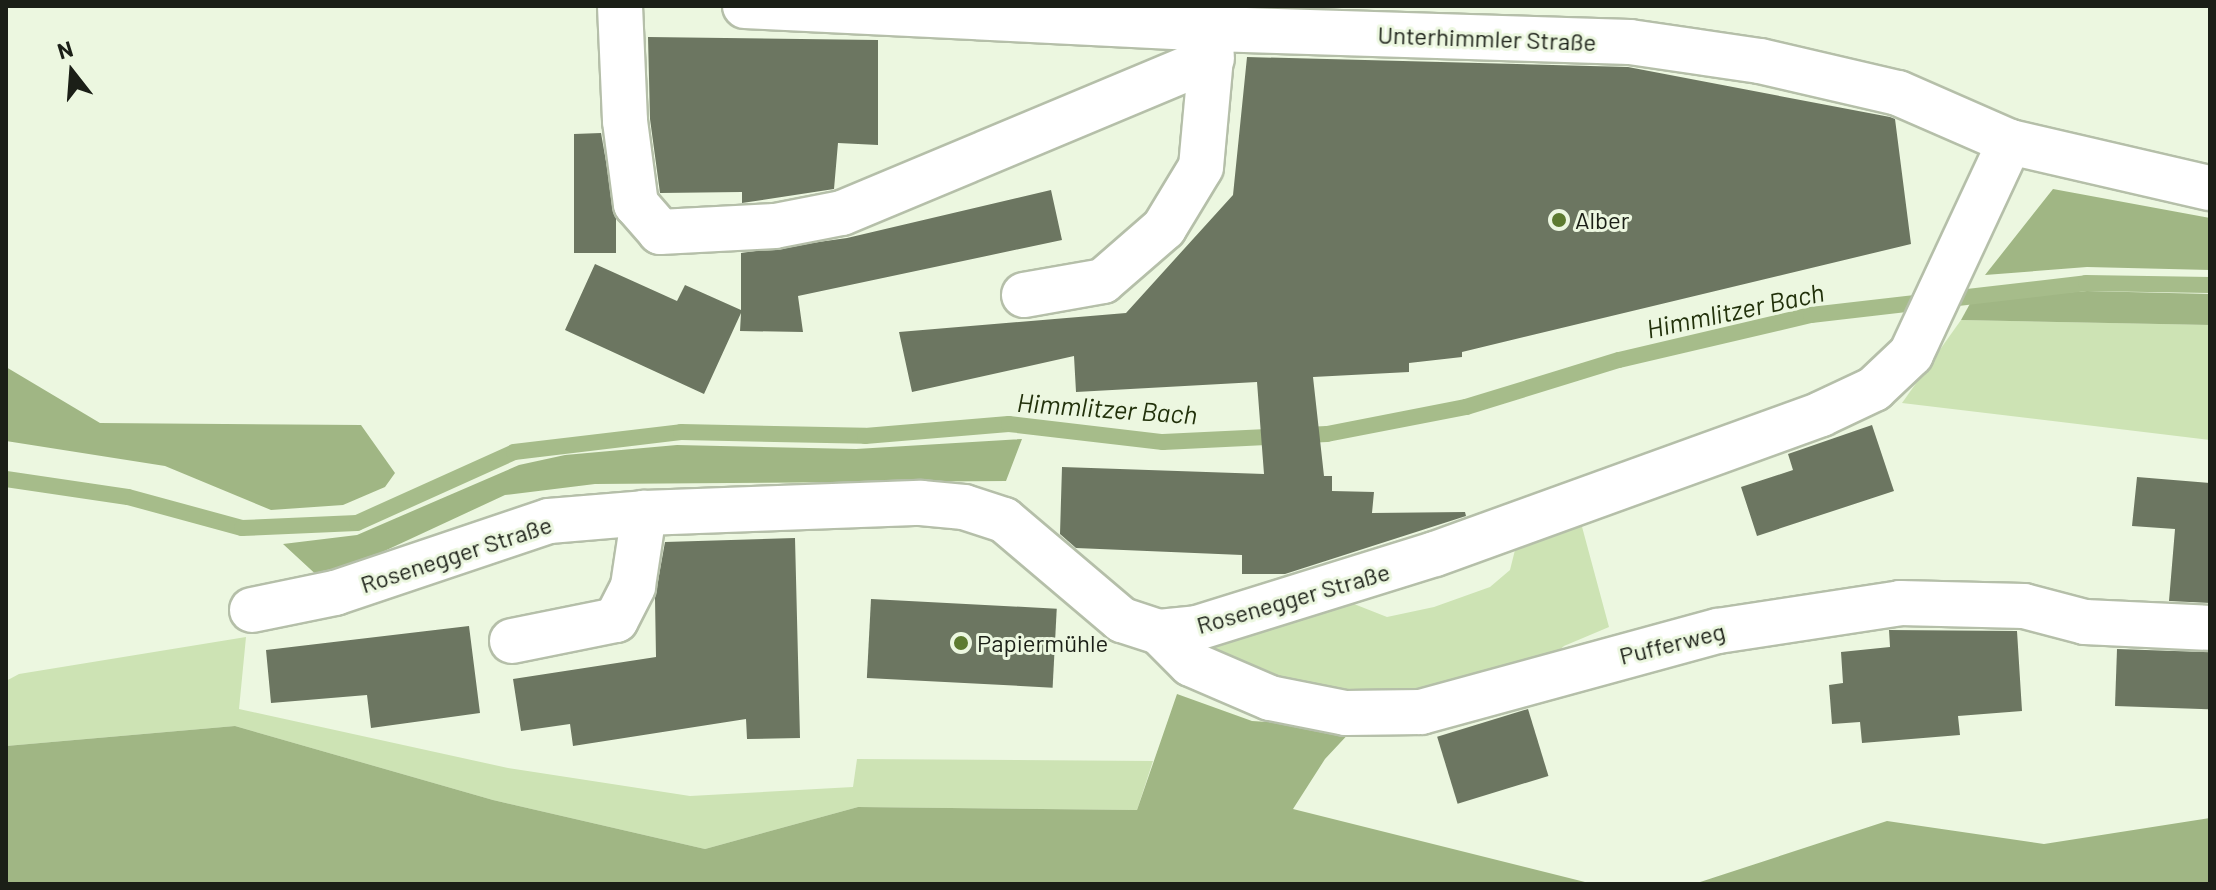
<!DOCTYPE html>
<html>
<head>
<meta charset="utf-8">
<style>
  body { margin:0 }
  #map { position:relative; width:2216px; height:890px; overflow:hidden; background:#ecf7e0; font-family:Barlow,sans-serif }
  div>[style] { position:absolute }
  .green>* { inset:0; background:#cde3b4 }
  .forest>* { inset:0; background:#a0b684 }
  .stream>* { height:16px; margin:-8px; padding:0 8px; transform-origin:8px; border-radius:8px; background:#a6bc8a }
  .building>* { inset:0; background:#6c7661; transform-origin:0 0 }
  .roads { filter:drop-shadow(2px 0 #b5bfa9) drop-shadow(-2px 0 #b5bfa9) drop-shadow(0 2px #b5bfa9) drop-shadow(0 -2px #b5bfa9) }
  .minor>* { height:44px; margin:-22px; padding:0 22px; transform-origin:22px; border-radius:22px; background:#fff }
  .dots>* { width:22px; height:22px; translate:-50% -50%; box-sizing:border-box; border:4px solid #ecf7e0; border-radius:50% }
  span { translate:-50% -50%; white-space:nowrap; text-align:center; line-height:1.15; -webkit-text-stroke:6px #ecf7e0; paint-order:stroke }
  .street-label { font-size:24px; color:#1b1f17 }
  .poi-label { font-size:24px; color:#1b1f17 }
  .left { translate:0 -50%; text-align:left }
  .water-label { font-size:26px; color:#22310b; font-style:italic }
  .frame { position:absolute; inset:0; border:8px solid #1b1f17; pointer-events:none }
  .north { position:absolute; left:32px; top:32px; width:80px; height:80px; -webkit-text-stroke:6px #ecf7e0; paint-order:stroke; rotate:343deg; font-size:22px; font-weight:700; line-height:32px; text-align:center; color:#1b1f17 }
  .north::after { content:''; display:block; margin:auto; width:28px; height:36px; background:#1b1f17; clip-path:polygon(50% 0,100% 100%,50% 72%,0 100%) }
</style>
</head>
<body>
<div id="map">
  <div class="green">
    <div style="clip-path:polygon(1961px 320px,2210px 325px,2210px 440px,1902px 403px)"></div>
    <div style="clip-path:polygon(1581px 523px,1609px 627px,1564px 646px,1547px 661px,1394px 700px,1309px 691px,1202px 648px,1354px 604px,1387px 617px,1434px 607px,1490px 587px,1510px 570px,1516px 546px)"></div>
    <div style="clip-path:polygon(246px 637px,239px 709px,508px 768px,690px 796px,853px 787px,857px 759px,1153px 761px,1137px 810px,858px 807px,705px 849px,493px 800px,235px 726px,6px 746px,6px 681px,19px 674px)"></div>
  </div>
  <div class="forest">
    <div style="clip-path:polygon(2053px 189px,2210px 218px,2210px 270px,2087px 267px,1985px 275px)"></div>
    <div style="clip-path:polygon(2087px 291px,2210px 294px,2210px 325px,1961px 320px,1972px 300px)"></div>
    <div style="clip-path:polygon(6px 367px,100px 423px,361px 425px,395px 473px,385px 487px,343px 505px,271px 510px,165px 466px,6px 441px)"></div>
    <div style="clip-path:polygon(1022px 439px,1006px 481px,595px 484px,505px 495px,322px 580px,283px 544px,357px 535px,519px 465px,565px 455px,677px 445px,856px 449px)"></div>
    <div style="clip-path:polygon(1177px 694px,1252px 721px,1354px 728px,1325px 759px,1293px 809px,1593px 884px,6px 884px,6px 746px,235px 726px,493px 800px,705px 849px,858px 807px,1137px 810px)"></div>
    <div style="clip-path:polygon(2210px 818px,2210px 884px,1694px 884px,1887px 821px,2044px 844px)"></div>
  </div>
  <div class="stream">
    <div style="left:6px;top:479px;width:123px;rotate:8.4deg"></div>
    <div style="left:128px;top:497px;width:118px;rotate:15.2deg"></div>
    <div style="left:242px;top:528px;width:115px;rotate:-2.5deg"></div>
    <div style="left:357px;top:523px;width:172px;rotate:-24.3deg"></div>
    <div style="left:514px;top:452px;width:168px;rotate:-6.8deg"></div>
    <div style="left:681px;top:432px;width:184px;rotate:1.2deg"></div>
    <div style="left:865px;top:436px;width:144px;rotate:-4.8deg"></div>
    <div style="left:1009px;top:424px;width:155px;rotate:6.7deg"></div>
    <div style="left:1163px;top:442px;width:164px;rotate:-2.8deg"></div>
    <div style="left:1327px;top:434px;width:142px;rotate:-11deg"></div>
    <div style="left:1466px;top:407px;width:160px;rotate:-17.1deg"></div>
    <div style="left:1619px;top:360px;width:197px;rotate:-13.2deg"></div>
    <div style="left:1811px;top:315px;width:277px;rotate:-6.6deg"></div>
    <div style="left:2086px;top:283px;width:124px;rotate:0.9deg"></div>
  </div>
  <div class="building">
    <div style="clip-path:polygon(648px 37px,878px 40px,878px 145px,838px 143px,834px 189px,742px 203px,742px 192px,660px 193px,650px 119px)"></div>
    <div style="clip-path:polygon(1247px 57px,1628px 67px,1890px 117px,1895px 119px,1911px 244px,1462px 352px,1462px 357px,1409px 363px,1409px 372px,1313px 377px,1324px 476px,1332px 476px,1332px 491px,1374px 492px,1372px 513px,1465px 512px,1466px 516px,1285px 574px,1242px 574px,1242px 555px,1076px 548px,1060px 534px,1062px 467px,1264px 474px,1257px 382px,1076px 392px,1074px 356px,912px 392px,899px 332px,1126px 313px,1233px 195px)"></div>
    <div style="clip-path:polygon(601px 133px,616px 218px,616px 253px,574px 253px,574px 134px)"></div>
    <div style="clip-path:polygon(1051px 190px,1062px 240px,798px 296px,803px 332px,740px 331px,741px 313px,704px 394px,565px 330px,595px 264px,677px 301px,685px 285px,741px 310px,741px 253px,847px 238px)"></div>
    <div style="clip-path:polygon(1872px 425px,1894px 491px,1757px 536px,1741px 487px,1793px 470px,1788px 454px)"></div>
    <div style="clip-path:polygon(2137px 477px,2210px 483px,2210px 603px,2169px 601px,2175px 529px,2132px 526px)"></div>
    <div style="clip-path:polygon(795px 538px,800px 738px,747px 739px,746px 719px,573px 746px,570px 724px,521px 731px,513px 679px,656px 657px,655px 598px,665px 542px)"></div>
    <div style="left:871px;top:599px;width:186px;height:79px;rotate:3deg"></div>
    <div style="clip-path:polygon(469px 626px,480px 713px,371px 728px,367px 695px,271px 703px,266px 650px)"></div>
    <div style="clip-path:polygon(1889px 630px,2017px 631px,2022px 711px,1958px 716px,1960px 735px,1862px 743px,1860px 722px,1832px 724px,1829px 685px,1843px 683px,1841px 652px,1890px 647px)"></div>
    <div style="left:2117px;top:649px;width:93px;height:57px;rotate:2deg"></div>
    <div style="left:1528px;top:709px;width:70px;height:95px;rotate:73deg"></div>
  </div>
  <div class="roads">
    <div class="minor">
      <div style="left:620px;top:6px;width:115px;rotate:87.5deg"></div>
      <div style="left:625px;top:121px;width:84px;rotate:82.5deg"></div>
      <div style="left:636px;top:204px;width:37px;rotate:49deg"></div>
      <div style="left:660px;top:232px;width:115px;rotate:-3deg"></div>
      <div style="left:775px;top:226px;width:68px;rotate:-11deg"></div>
      <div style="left:842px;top:213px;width:401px;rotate:-22.7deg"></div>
      <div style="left:745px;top:6px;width:469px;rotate:2.8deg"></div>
      <div style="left:1213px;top:29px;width:417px;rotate:1.8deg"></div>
      <div style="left:1630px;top:42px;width:131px;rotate:8.3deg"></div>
      <div style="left:1760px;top:61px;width:142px;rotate:13.1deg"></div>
      <div style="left:1898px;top:93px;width:122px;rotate:23.6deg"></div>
      <div style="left:2010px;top:142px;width:205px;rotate:13deg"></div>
      <div style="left:1024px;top:295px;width:80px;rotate:-10deg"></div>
      <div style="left:1103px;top:281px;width:81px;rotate:-41deg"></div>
      <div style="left:1164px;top:228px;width:71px;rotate:-58.8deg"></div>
      <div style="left:1201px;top:167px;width:132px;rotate:-84.8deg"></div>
      <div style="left:252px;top:610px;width:85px;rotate:-11.6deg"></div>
      <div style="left:335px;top:593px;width:226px;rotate:-18.6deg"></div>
      <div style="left:549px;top:521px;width:95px;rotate:-4.8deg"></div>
      <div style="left:644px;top:513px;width:277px;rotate:-2.1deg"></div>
      <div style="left:921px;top:503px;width:43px;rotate:5.3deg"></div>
      <div style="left:964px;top:507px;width:42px;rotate:18deg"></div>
      <div style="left:1004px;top:520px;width:155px;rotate:40.3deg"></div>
      <div style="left:1122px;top:620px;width:39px;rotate:18deg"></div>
      <div style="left:1159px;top:632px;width:38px;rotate:-6deg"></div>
      <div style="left:1197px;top:628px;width:249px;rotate:-17.3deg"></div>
      <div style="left:1435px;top:554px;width:411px;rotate:-19.9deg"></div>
      <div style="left:1821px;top:414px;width:59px;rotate:-25.3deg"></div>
      <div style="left:1874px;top:389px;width:51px;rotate:-43.4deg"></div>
      <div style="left:1911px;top:354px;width:234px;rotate:-65deg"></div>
      <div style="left:1159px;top:632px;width:45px;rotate:45deg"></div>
      <div style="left:1191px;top:664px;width:86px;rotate:23.3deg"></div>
      <div style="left:1270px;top:698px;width:77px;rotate:11.2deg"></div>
      <div style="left:1346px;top:713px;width:75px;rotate:-0.8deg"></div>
      <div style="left:1421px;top:712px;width:308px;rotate:-15.3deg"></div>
      <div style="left:1718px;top:631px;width:184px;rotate:-8.7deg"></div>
      <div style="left:1900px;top:603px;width:124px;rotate:1.4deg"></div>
      <div style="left:2024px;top:606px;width:63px;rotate:14.7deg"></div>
      <div style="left:2085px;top:622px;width:125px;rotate:2.7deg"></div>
      <div style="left:512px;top:641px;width:106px;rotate:-11.4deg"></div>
      <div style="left:616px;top:620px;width:38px;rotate:-63deg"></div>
      <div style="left:633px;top:586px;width:74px;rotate:-81.4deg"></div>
    </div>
  </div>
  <div class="dots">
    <div style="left:1559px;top:220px;background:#5d7b30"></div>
    <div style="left:961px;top:643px;background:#5d7b30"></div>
  </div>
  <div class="street-label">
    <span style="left:1487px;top:38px;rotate:2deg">Unterhimmler Straße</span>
    <span style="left:456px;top:554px;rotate:-18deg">Rosenegger Straße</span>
    <span style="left:1293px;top:598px;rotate:-16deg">Rosenegger Straße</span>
    <span style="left:1672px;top:643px;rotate:-14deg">Pufferweg</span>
  </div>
  <div class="poi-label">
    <span class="left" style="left:1575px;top:220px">Alber</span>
    <span class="left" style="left:977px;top:643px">Papiermühle</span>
  </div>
  <div class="water-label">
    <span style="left:1735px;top:310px;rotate:-12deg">Himmlitzer Bach</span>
    <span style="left:1107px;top:408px;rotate:4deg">Himmlitzer Bach</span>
  </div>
  <div class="frame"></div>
  <div class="north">N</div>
</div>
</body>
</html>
